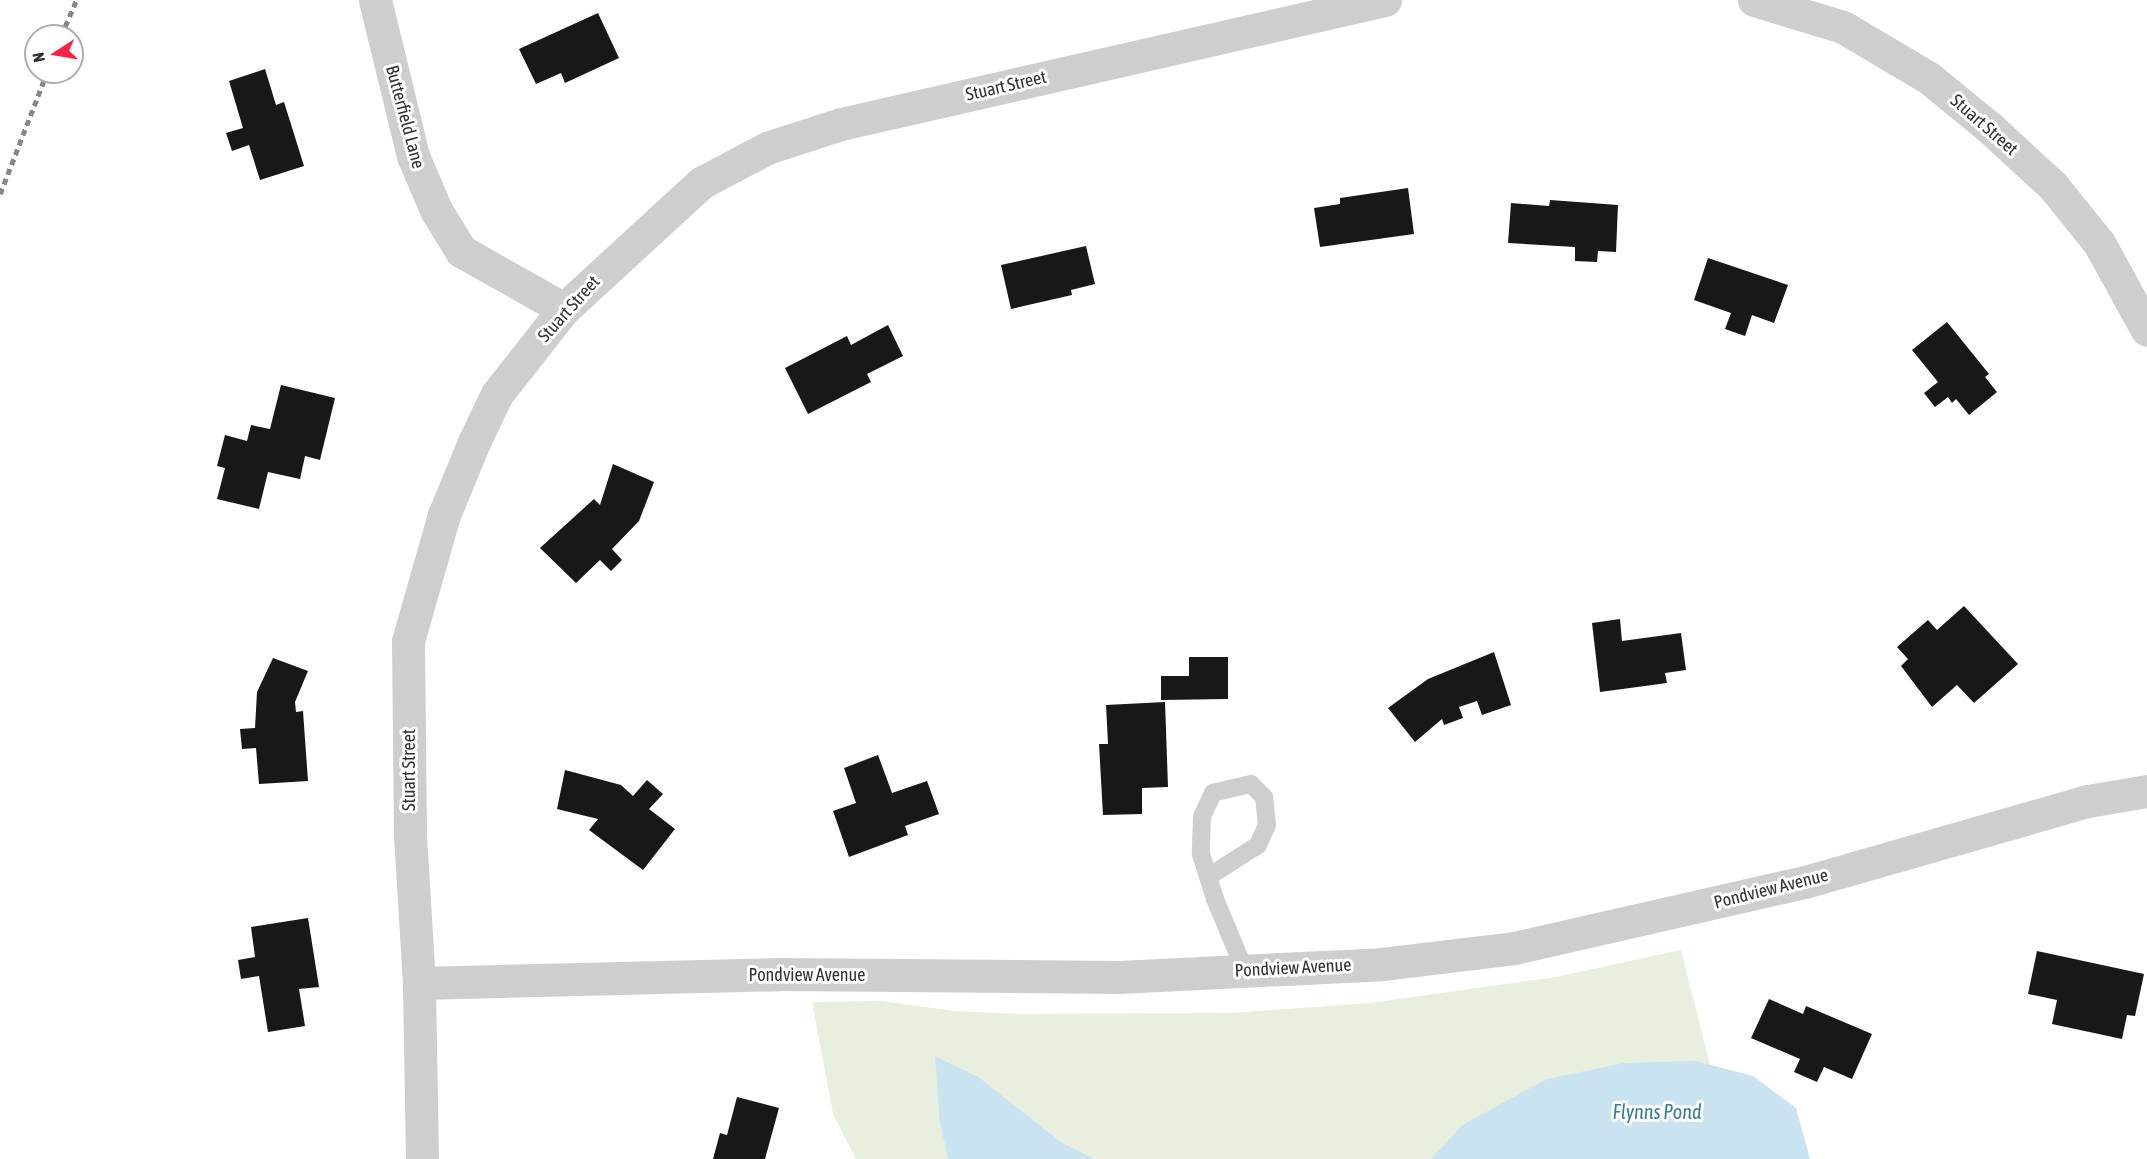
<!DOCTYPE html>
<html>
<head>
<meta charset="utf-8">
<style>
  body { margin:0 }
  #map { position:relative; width:2147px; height:1159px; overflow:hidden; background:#fff; font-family:"Asap Condensed",sans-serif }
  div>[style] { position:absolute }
  .green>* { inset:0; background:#e8efde }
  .water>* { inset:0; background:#c9e3f0 }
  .building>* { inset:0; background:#181818 }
  .service>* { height:18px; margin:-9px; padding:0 9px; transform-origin:9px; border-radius:9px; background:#cecece }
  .minor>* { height:33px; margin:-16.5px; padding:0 16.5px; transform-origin:16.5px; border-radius:16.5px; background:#cecece }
  .rail>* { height:4.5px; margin-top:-2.25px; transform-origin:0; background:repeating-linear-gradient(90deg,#868686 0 6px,transparent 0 10.5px) }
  span { translate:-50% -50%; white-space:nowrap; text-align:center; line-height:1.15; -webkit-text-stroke:6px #fff; paint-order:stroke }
  .street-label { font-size:18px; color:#313131 }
  .water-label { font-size:20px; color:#357b9c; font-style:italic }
  .north { position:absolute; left:24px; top:24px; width:60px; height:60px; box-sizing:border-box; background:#fff; border:2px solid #adadad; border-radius:50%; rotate:258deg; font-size:16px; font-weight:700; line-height:24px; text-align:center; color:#313131 }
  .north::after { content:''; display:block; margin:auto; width:21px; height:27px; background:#f62442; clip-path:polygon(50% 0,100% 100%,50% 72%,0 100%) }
</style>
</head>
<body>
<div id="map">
  <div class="green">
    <div style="clip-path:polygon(1681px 950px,1710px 1065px,1696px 1061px,1462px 1125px,1431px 1159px,1095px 1159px,1061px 1142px,980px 1078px,940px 1123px,948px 1159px,856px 1159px,833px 1114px,812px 1002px,881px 1001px,955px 1011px,1020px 1014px,1231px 1013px,1370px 1003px,1470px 989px,1556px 977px)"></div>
  </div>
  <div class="water">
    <div style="clip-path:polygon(935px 1056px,980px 1078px,1061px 1142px,1095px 1159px,948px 1159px,940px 1123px)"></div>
    <div style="clip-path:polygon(1696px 1061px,1753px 1076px,1796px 1108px,1810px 1159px,1431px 1159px,1462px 1125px,1547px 1079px,1624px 1063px)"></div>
  </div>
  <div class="building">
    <div style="clip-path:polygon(598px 13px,619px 58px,565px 83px,561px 73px,536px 84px,519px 49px)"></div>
    <div style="clip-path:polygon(265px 69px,276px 105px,284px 102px,304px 166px,260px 180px,249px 145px,232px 151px,226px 133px,243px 128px,229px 81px)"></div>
    <div style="clip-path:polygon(1408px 188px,1414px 234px,1320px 247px,1314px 208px,1340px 204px,1340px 198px)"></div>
    <div style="clip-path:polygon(1550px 200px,1618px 205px,1616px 252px,1598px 251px,1597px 262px,1575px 261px,1575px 247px,1508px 243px,1511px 203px,1549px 206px)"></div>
    <div style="clip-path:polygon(1086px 246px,1095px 284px,1071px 290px,1072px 295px,1011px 309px,1001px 265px)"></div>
    <div style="clip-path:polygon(1708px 258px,1788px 285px,1774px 323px,1752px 315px,1745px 336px,1725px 329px,1731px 313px,1694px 300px)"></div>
    <div style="clip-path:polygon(1947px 322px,1989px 374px,1985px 377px,1997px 392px,1969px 415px,1956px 399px,1952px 403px,1948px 397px,1935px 407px,1924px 393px,1938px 382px,1912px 350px)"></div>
    <div style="clip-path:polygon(888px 325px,903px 356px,867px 374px,871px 382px,808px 414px,785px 368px,847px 336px,851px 345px)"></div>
    <div style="clip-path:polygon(281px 385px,335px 398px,320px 460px,305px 456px,300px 479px,268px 472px,259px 509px,217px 499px,225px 468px,217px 466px,225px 435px,247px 441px,251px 425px,270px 429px)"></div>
    <div style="clip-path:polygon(613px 464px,654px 482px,639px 521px,612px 549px,622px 560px,611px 571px,600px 560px,576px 583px,540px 548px,594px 499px,600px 505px)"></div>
    <div style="clip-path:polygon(1964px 606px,2018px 664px,1974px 703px,1957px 685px,1932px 707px,1901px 666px,1908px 659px,1897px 647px,1928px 620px,1937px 630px)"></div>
    <div style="clip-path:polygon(1620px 619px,1622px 641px,1681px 633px,1686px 670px,1665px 673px,1667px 683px,1600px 692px,1592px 623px)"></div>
    <div style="clip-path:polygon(1494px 652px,1511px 705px,1482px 715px,1477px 701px,1459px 707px,1463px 718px,1444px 725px,1442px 719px,1415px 742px,1388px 708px,1428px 679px)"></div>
    <div style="clip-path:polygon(1189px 657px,1228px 657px,1228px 699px,1161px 700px,1161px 676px,1189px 676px)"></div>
    <div style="clip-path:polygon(273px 658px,308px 671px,295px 702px,296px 712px,303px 711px,308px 781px,259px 784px,256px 748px,242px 749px,240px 729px,255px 728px,257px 692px)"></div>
    <div style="clip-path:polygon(1165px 702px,1168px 787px,1142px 788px,1142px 814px,1103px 815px,1099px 744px,1108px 744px,1106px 705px)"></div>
    <div style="clip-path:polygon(878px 755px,892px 793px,927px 781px,939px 814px,905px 826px,908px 835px,849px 857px,833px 811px,856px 803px,844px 768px)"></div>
    <div style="clip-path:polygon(565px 770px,621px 785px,633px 796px,647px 780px,663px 794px,649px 809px,675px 829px,643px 870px,589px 830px,598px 819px,557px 809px)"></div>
    <div style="clip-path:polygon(308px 918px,319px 987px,299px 989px,305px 1026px,268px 1032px,259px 976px,241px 979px,238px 960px,255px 957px,251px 927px)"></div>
    <div style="clip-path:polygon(2037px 951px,2144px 974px,2135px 1016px,2127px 1015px,2122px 1039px,2052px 1024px,2057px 1000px,2028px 994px)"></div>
    <div style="clip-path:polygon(1769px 999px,1803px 1014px,1806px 1006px,1872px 1034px,1852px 1079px,1824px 1067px,1817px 1082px,1794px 1072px,1800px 1059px,1751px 1038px)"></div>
    <div style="clip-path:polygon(737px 1097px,779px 1108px,765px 1159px,713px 1159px,720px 1133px,727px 1135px)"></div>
  </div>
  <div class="service">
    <div style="left:1208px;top:877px;width:59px;rotate:-32.6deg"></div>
    <div style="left:1258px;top:845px;width:22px;rotate:-66deg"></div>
    <div style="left:1267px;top:825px;width:28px;rotate:-96deg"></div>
    <div style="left:1264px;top:797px;width:18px;rotate:-135deg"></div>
    <div style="left:1251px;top:784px;width:39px;rotate:167deg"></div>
    <div style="left:1213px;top:793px;width:26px;rotate:115deg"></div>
    <div style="left:1202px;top:817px;width:37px;rotate:92deg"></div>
    <div style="left:1201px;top:854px;width:47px;rotate:72.7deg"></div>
    <div style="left:1215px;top:899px;width:78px;rotate:67.4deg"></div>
  </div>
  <div class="minor">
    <div style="left:375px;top:0;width:161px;rotate:76.3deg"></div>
    <div style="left:413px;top:156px;width:59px;rotate:66.9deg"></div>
    <div style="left:436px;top:210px;width:48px;rotate:58.6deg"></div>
    <div style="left:461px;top:251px;width:118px;rotate:29.4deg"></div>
    <div style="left:1754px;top:0;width:93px;rotate:16.9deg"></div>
    <div style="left:1843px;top:27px;width:100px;rotate:30.7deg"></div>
    <div style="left:1929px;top:78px;width:79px;rotate:39.3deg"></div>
    <div style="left:1990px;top:128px;width:86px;rotate:42.6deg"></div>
    <div style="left:2053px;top:186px;width:73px;rotate:51.1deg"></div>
    <div style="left:2099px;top:243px;width:99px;rotate:61.1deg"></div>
    <div style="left:419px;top:983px;width:360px;rotate:-1.4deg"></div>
    <div style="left:779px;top:974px;width:340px;rotate:0.5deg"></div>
    <div style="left:1119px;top:977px;width:263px;rotate:-2.8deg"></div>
    <div style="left:1382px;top:964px;width:133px;rotate:-6.9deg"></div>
    <div style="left:1514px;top:948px;width:298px;rotate:-12.8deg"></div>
    <div style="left:1805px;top:882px;width:294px;rotate:-16deg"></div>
    <div style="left:2088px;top:801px;width:60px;rotate:-9.6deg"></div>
    <div style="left:422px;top:1159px;width:176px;rotate:-91deg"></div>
    <div style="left:419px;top:983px;width:149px;rotate:-93.5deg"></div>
    <div style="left:410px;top:834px;width:193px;rotate:-90.6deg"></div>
    <div style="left:408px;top:641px;width:131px;rotate:-74.1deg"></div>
    <div style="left:444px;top:515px;width:79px;rotate:-67.7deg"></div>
    <div style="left:474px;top:442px;width:53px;rotate:-64.4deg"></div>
    <div style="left:497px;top:394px;width:108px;rotate:-51.8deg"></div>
    <div style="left:564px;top:309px;width:186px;rotate:-42.6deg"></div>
    <div style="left:701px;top:183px;width:75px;rotate:-27.9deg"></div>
    <div style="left:767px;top:148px;width:78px;rotate:-18deg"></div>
    <div style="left:841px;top:124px;width:558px;rotate:-12.84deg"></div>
  </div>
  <div class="rail">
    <div style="left:61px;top:36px;width:39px;rotate:-67deg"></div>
    <div style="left:0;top:194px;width:131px;rotate:-68.9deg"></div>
  </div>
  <div class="street-label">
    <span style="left:1006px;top:86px;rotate:-13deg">Stuart Street</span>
    <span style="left:405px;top:117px;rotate:75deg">Butterfield Lane</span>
    <span style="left:1984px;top:125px;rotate:41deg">Stuart Street</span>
    <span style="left:569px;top:309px;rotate:-48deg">Stuart Street</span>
    <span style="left:409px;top:770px;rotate:-90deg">Stuart Street</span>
    <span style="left:1771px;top:889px;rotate:-14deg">Pondview Avenue</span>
    <span style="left:1293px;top:968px;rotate:-3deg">Pondview Avenue</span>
    <span style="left:807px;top:975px">Pondview Avenue</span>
  </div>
  <div class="water-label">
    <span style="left:1657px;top:1111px">Flynns Pond</span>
  </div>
  <div class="north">N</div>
</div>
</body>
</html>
